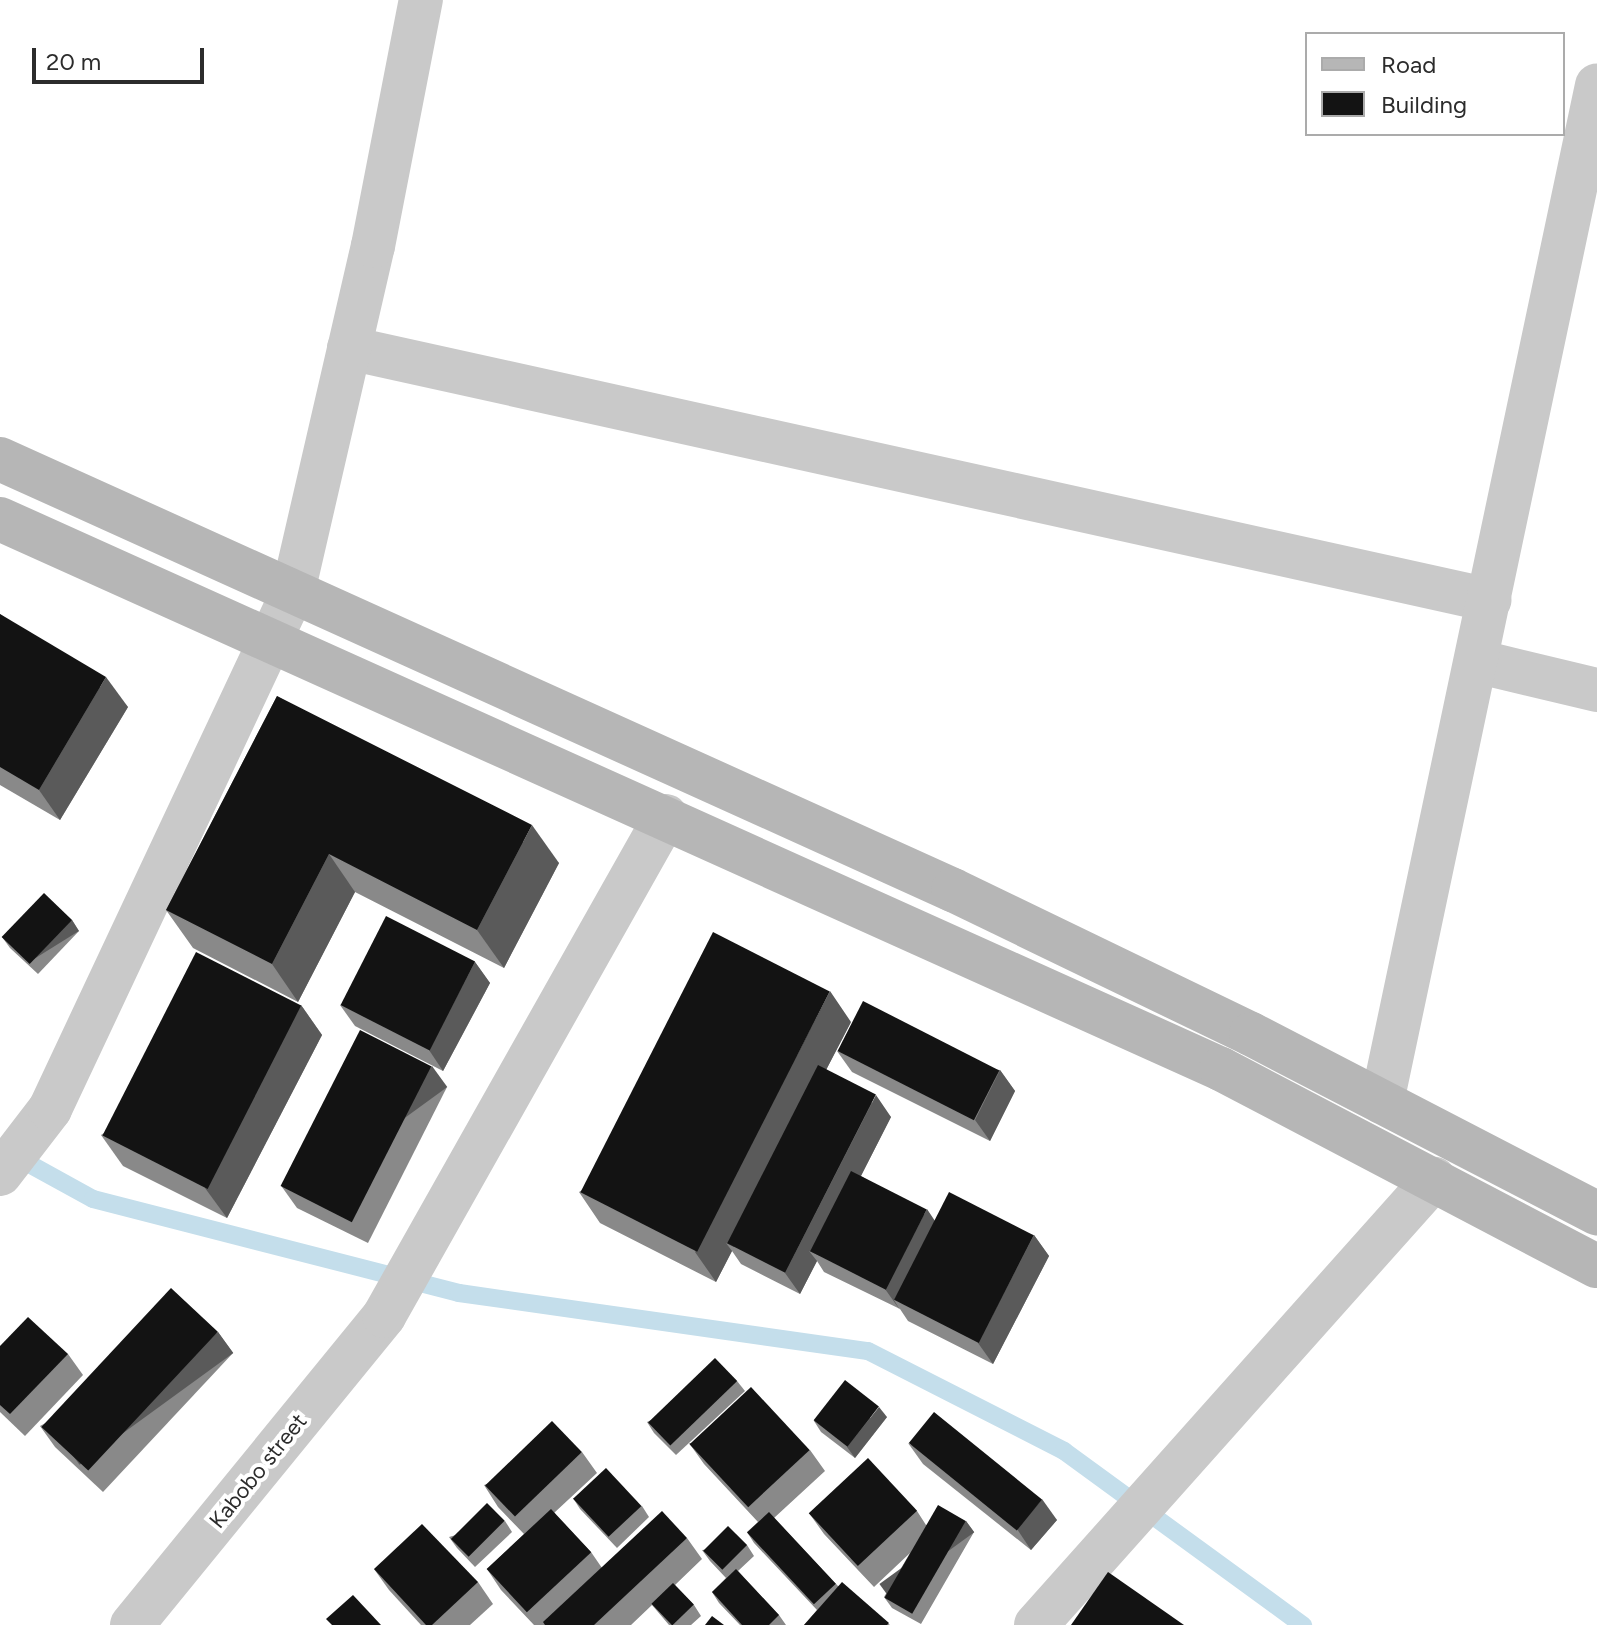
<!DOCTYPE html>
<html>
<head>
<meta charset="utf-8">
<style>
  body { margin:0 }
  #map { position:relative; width:1597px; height:1625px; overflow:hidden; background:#fff; font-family:Figtree,sans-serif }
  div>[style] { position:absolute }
  .stream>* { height:18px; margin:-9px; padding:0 9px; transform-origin:9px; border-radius:9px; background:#c4deeb }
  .street>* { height:44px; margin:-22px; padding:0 22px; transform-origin:22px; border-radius:22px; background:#c9c9c9 }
  .secondary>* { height:44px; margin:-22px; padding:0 22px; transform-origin:22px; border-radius:22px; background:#b6b6b6 }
  .wall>* { inset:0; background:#898989 }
  .shaded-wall>* { inset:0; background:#5a5a5a; transform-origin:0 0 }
  .building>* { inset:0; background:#131313; transform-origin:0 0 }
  span { translate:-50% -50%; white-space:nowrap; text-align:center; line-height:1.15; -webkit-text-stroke:8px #fff; paint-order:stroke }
  .street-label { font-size:22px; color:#2c2c2c }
  .legend { position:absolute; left:1305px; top:32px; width:260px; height:104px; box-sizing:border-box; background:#fff; border:2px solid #ababab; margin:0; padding:10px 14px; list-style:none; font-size:24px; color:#2c2c2c }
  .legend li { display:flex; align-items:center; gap:16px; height:40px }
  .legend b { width:40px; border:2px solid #ababab }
  .scale { position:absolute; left:32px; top:48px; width:172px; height:36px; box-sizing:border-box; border:4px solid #2c2c2c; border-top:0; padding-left:10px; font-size:24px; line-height:28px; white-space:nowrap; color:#2c2c2c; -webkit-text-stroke:6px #fff; paint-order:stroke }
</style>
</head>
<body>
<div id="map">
  <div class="stream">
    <div style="left:13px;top:1155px;width:91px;rotate:28.8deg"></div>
    <div style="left:93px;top:1199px;width:378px;rotate:14.4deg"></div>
    <div style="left:459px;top:1293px;width:413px;rotate:8.1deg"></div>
    <div style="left:868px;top:1351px;width:220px;rotate:27deg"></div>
    <div style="left:1064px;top:1451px;width:296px;rotate:36.1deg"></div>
  </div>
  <div class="street">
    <div style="left:349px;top:348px;width:1168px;rotate:12.46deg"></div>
    <div style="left:1476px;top:661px;width:124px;rotate:13.5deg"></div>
    <div style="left:1382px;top:1102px;width:1039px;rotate:-78.06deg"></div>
    <div style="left:0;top:1174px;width:82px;rotate:-52.4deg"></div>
    <div style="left:50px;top:1109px;width:571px;rotate:-64.83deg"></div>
    <div style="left:293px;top:592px;width:355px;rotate:-77deg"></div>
    <div style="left:373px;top:246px;width:251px;rotate:-79deg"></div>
    <div style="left:132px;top:1625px;width:399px;rotate:-50.8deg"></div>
    <div style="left:384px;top:1316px;width:574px;rotate:-60.58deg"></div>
    <div style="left:1036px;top:1625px;width:598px;rotate:-48.26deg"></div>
  </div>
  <div class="secondary">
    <div style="left:0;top:459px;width:1046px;rotate:24.34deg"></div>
    <div style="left:953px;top:890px;width:331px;rotate:25.8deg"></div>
    <div style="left:1251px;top:1034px;width:390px;rotate:27.4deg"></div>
    <div style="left:0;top:519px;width:1339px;rotate:24.25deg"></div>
    <div style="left:1221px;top:1069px;width:424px;rotate:27.7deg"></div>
  </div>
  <div class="wall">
    <div style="clip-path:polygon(0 614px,128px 707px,60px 820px,0 785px)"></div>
    <div style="clip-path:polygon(277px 696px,559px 863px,504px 968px,355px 892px,298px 1002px,193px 948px,166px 910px)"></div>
    <div style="clip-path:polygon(72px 920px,79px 931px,38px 974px,10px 948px,2px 937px)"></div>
    <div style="clip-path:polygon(475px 962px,490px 983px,443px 1071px,355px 1026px,340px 1005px)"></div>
    <div style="clip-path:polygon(301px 1005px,322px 1035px,227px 1218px,123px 1166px,101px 1135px)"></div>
    <div style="clip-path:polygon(851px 1022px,826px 1070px,891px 1117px,861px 1176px,935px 1221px,1034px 1235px,1049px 1256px,993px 1364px,908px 1321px,900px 1309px,824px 1272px,817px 1261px,800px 1294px,741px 1264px,732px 1251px,716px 1282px,600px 1223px,579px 1192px)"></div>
    <div style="clip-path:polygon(837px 1051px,1000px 1070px,1015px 1091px,990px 1141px,852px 1072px)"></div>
    <div style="clip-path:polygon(447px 1087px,368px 1243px,297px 1208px,282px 1187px)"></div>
    <div style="clip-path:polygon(218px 1332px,233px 1353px,103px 1492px,55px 1447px,40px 1426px)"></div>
    <div style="clip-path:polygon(0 1346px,68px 1354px,83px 1375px,25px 1436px,0 1412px)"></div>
    <div style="clip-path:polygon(737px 1381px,745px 1391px,676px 1455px,654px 1433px,647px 1422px)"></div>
    <div style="clip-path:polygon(887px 1417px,855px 1458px,821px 1432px,814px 1421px)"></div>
    <div style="clip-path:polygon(689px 1443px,810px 1450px,825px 1471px,774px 1518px,838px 1586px,890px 1625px,804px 1625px,817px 1610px,754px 1543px,747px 1532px,758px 1522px,704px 1464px)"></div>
    <div style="clip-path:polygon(908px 1443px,1057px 1520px,1031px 1550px,923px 1464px)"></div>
    <div style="clip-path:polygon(582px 1452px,597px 1473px,554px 1513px,591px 1552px,602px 1568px,687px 1538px,702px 1559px,675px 1585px,694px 1605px,701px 1616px,691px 1625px,669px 1625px,652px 1605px,631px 1625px,534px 1625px,501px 1590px,487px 1569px,524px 1534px,498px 1507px,484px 1485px)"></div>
    <div style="clip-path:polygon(573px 1498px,642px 1506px,649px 1517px,617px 1548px,580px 1509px)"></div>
    <div style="clip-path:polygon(917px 1511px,926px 1525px,966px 1521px,974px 1532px,921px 1624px,892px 1608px,884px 1597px,910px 1553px,874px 1587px,824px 1534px,809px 1513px)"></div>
    <div style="clip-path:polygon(505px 1521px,512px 1532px,475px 1567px,457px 1548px,449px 1537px)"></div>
    <div style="clip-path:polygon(747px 1545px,754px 1556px,738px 1571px,779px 1615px,786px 1625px,740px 1625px,719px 1603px,712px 1592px,726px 1578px,710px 1561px,702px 1550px)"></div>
    <div style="clip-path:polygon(374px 1569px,478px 1582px,493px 1604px,470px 1625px,421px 1625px,389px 1590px)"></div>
  </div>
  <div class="shaded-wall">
    <div style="clip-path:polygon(106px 677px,128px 707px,60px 820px,39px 790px)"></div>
    <div style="clip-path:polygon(532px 825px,559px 863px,504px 968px,477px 930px)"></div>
    <div style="clip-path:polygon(329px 854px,355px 892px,298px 1002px,272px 964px)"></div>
    <div style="left:72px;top:920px;width:13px;height:59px;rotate:58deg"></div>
    <div style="clip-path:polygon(475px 962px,490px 983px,443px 1071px,429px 1050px)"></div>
    <div style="clip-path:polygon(830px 991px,851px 1022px,734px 1247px,726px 1243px,732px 1251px,716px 1282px,695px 1252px)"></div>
    <div style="clip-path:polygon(301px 1005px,322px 1035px,227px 1218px,205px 1188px)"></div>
    <div style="left:432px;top:1066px;width:26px;height:175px;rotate:54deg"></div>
    <div style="clip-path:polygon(1000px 1070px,1015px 1091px,990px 1141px,975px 1120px)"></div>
    <div style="clip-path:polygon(876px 1095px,891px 1117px,820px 1256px,809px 1251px,817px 1261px,800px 1294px,785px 1273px)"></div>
    <div style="clip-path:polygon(927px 1209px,941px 1230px,894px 1300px,900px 1310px,885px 1289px)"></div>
    <div style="clip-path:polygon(1034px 1235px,1049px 1256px,993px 1364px,978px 1343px)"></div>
    <div style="left:218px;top:1332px;width:26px;height:190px;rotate:54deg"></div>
    <div style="clip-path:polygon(879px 1407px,887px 1417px,855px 1458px,847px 1447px)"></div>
    <div style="clip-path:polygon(1042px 1499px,1057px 1520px,1031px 1550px,1017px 1529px)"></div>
    <div style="left:966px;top:1521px;width:14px;height:107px;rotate:54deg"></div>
  </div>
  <div class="building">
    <div style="clip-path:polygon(0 614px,106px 677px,39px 790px,0 767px)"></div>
    <div style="clip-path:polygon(277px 696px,532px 825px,477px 930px,329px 854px,272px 964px,166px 910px)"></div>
    <div style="left:44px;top:893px;width:39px;height:61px;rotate:44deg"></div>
    <div style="left:386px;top:916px;width:100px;height:100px;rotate:27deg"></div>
    <div style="left:713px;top:932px;width:131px;height:292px;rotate:27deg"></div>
    <div style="left:196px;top:952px;width:118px;height:206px;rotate:27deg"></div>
    <div style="left:863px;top:1001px;width:153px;height:56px;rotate:27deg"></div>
    <div style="left:360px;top:1030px;width:80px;height:175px;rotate:27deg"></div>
    <div style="left:818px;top:1065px;width:65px;height:200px;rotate:27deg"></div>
    <div style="left:851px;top:1171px;width:85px;height:90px;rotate:27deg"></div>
    <div style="left:949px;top:1192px;width:95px;height:121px;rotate:27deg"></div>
    <div style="left:171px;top:1288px;width:64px;height:190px;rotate:43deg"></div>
    <div style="clip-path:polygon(28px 1317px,68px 1354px,10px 1414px,0 1405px,0 1346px)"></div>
    <div style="left:715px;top:1358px;width:32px;height:93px;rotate:46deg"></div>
    <div style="left:845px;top:1380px;width:43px;height:51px;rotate:38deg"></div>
    <div style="left:751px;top:1387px;width:86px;height:84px;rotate:47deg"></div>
    <div style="left:934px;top:1412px;width:139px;height:40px;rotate:39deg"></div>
    <div style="left:552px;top:1421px;width:43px;height:93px;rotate:46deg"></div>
    <div style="left:868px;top:1458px;width:72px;height:81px;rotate:47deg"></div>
    <div style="left:606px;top:1468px;width:52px;height:45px;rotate:47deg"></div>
    <div style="left:487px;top:1503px;width:25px;height:51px;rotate:45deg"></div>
    <div style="left:938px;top:1505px;width:32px;height:107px;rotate:30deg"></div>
    <div style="left:551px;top:1509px;width:59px;height:88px;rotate:47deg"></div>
    <div style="clip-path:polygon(662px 1511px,687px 1538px,594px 1625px,545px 1625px,543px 1622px)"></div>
    <div style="left:769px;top:1512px;width:98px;height:30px;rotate:47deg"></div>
    <div style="clip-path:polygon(422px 1524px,478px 1582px,432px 1625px,426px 1625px,374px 1569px)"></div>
    <div style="left:728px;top:1526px;width:27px;height:35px;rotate:45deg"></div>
    <div style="clip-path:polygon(736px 1569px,779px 1615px,769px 1625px,742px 1625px,712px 1592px)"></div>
    <div style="clip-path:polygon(1108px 1572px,1184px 1625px,1071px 1625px)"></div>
    <div style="clip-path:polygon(842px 1582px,889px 1623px,887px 1625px,804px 1625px)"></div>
    <div style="left:673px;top:1583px;width:30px;height:30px;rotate:46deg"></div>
    <div style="clip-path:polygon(353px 1595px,381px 1625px,332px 1625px,326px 1619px)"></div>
    <div style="clip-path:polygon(712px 1616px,724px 1625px,705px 1625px)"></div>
  </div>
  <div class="street-label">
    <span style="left:258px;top:1471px;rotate:-51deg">Kabobo street</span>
  </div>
  <ul class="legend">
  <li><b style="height:10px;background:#b6b6b6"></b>Road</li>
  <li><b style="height:22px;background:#131313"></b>Building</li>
  </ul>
  <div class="scale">20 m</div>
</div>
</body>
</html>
